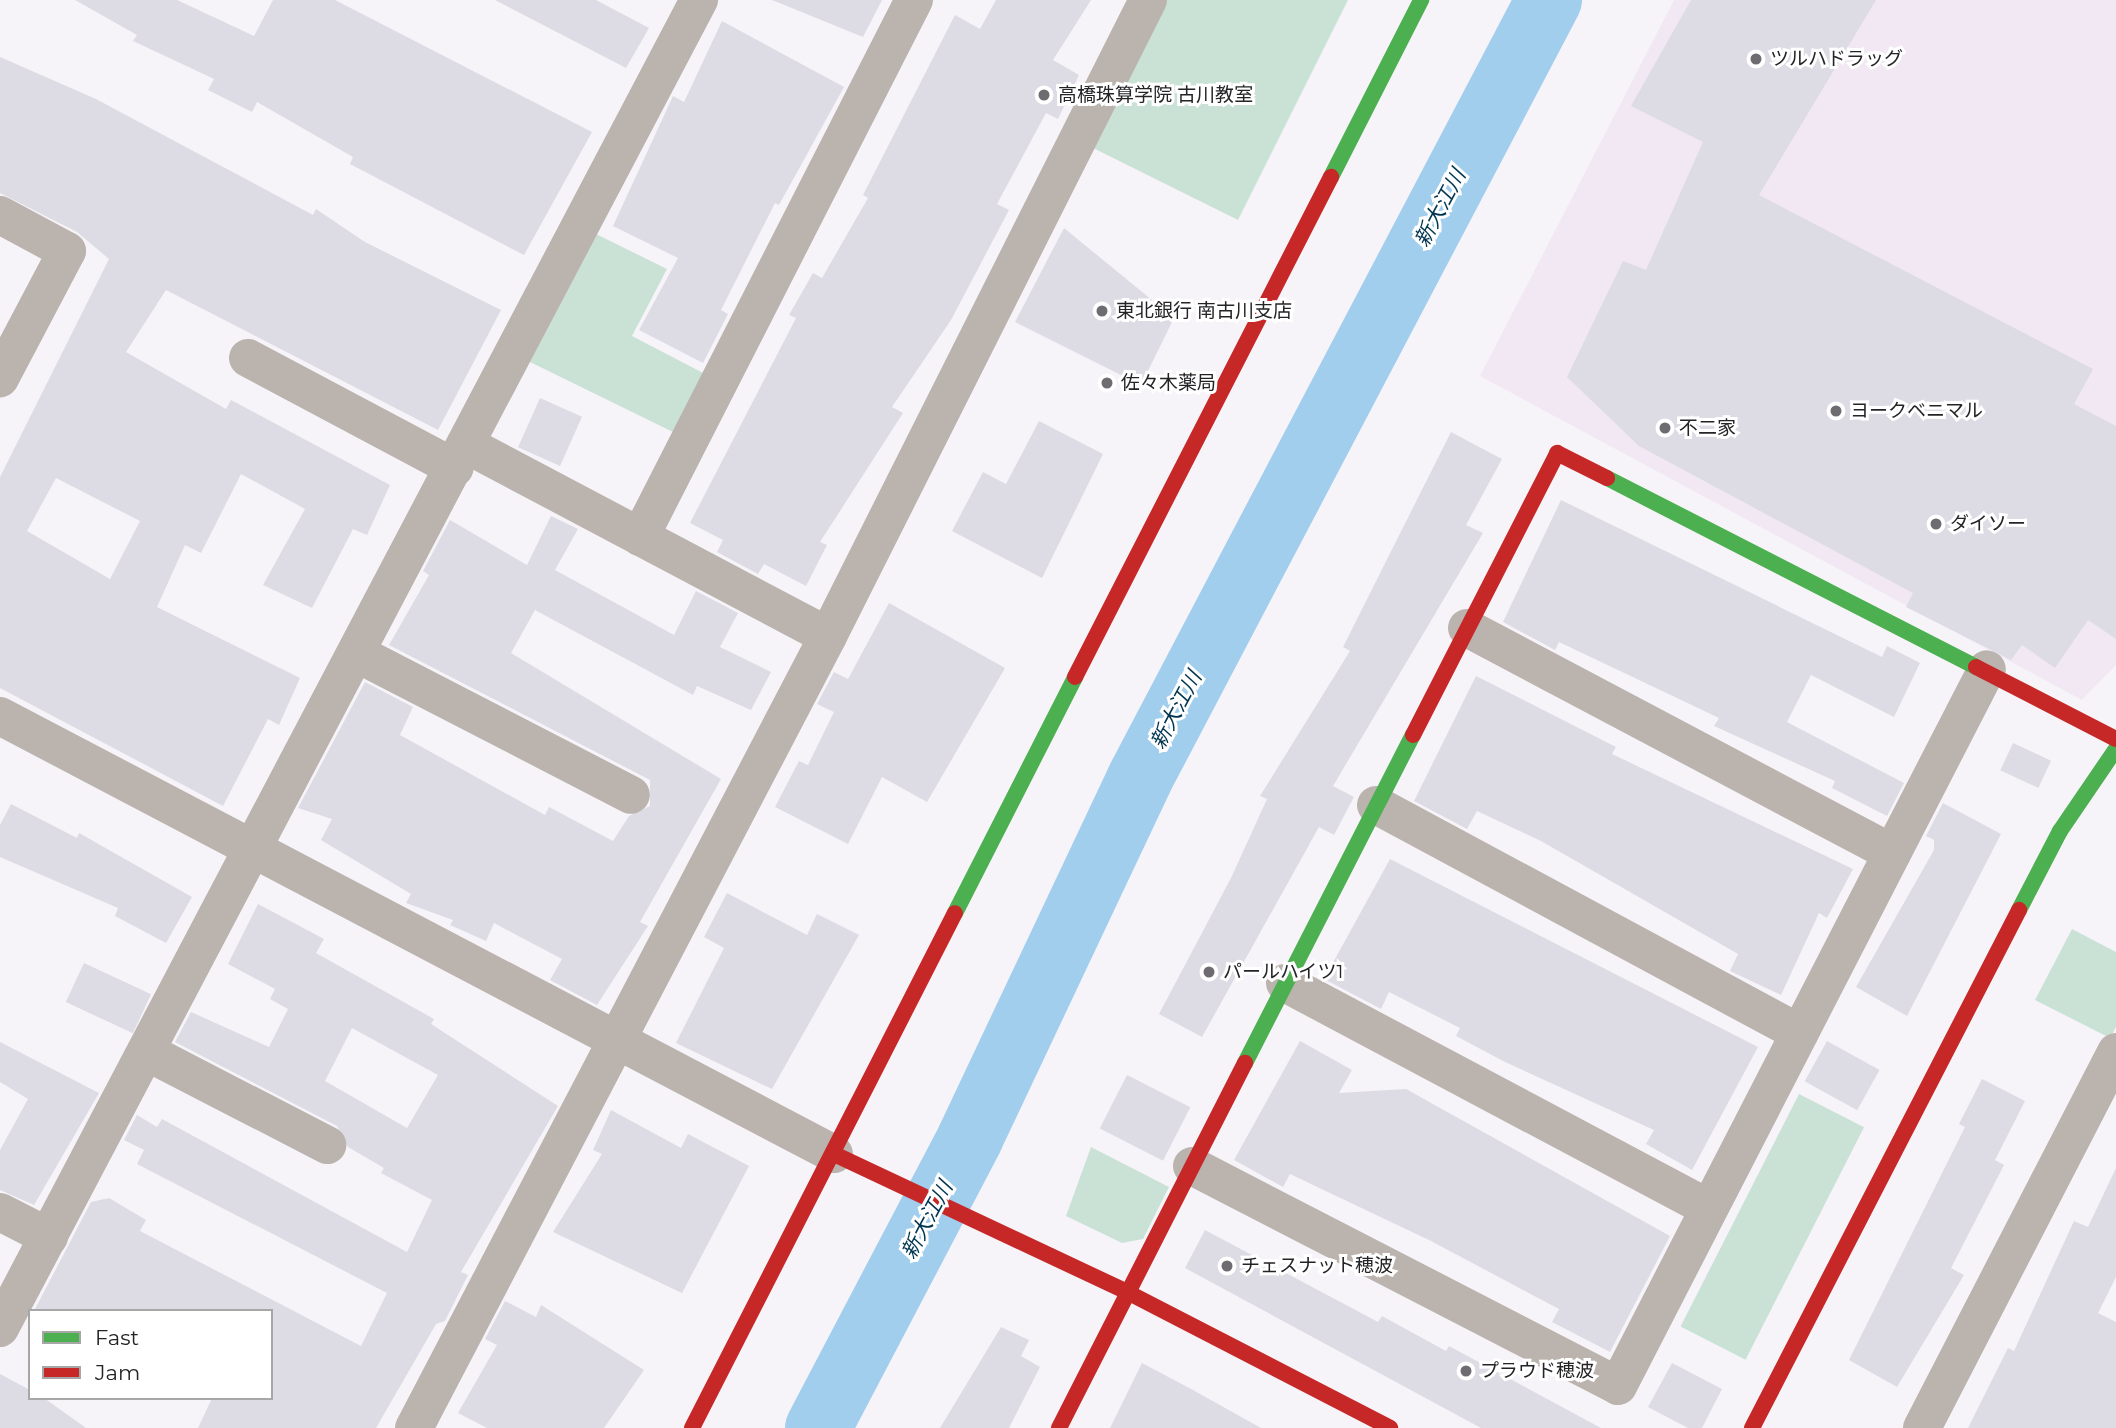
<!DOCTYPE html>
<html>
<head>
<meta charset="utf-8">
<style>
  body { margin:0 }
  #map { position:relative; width:2116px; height:1428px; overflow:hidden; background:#f7f4f9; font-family:Montserrat,"Noto Sans JP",sans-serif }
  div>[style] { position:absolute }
  .commercial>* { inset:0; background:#f1e8f4 }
  .green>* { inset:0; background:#cae1d6; transform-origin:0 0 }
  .river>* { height:66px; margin:-33px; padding:0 33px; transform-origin:33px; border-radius:33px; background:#a2ceee }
  .building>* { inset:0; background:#dddbe4; transform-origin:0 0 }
  .street>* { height:38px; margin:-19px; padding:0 19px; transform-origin:19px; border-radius:19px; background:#bbb4ae }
  .fast>* { height:16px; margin:-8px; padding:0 8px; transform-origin:8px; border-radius:8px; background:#4caf50 }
  .jam>* { height:16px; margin:-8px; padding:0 8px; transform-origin:8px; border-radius:8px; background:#c62828 }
  .dots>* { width:19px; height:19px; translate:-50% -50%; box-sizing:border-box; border:4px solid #fff; border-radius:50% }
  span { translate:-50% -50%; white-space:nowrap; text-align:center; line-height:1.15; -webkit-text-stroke:6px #fff; paint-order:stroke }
  .poi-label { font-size:19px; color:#242326 }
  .left { translate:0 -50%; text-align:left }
  .water-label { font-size:21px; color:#003551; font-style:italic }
  .legend { position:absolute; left:28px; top:1309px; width:245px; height:91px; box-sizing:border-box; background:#fff; border:2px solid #a7a7a8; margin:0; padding:9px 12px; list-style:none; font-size:21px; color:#242326 }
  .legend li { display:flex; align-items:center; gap:14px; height:35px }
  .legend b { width:35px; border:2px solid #a7a7a8 }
</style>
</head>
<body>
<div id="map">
  <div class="commercial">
    <div style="clip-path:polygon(1674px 0,2116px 0,2116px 665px,2082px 700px,1480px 376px)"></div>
  </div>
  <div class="green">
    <div style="clip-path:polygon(1163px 0,1348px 0,1238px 220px,1089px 146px)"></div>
    <div style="clip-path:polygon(596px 234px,667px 269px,632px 336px,707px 375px,677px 434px,528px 361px)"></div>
    <div style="clip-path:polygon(2072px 929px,2116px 952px,2116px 1027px,2110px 1038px,2035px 1000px)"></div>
    <div style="left:1799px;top:1094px;width:73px;height:261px;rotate:27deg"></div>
    <div style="clip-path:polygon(1091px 1147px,1169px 1187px,1143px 1239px,1122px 1243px,1066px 1216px)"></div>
  </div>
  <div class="river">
    <div style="left:818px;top:1428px;width:327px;rotate:-62.3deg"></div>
    <div style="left:970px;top:1138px;width:398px;rotate:-64.7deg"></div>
    <div style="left:1140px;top:778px;width:879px;rotate:-62.27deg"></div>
  </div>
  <div class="building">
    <div style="clip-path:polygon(75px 0,177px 0,254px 36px,273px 0,335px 0,592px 132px,524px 255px,350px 164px,353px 157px,257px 102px,252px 112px,208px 90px,214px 79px,133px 41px,137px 35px)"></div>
    <div style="clip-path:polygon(495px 0,596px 0,649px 28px,626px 68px)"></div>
    <div style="clip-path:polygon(772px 0,882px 0,863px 37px)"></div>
    <div style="clip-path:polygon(996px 0,1091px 0,1053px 60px,1079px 75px,1058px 119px,1046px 113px,997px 204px,1009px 210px,951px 320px,892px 407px,903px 413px,820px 542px,827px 545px,806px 586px,764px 564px,758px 574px,717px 552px,723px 540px,690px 523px,796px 318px,789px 315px,813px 273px,822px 278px,868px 198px,863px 195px,955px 15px,980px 29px)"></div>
    <div style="clip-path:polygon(1691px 0,1876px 0,1759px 195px,2093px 369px,2074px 404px,2116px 426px,2116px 639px,2088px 620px,2055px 668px,2022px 645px,2011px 660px,1906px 607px,1913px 593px,1639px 446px,1567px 377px,1623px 261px,1646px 270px,1703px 142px,1631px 106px)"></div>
    <div style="clip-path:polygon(722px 21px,844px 87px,779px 205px,775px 203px,721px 310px,728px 314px,703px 363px,639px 330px,678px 258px,613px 226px,673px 96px,684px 102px)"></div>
    <div style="clip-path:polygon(evenodd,0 57px,96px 99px,313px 215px,316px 209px,365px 242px,501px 310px,438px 430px,166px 290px,126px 352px,226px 409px,231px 400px,390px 485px,367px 535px,353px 529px,312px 608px,263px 585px,305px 509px,241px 474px,201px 553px,185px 545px,157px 607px,300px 678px,279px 725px,268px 719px,223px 806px,0 688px,0 477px,109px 259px,77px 232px,0 193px,0 57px,56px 478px,140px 521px,110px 579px,27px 531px,56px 478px)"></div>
    <div style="clip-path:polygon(1064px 228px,1174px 318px,1141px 385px,1015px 322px)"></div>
    <div style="left:540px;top:398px;width:46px;height:54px;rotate:24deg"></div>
    <div style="clip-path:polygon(1039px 421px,1103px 454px,1042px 578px,952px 531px,983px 472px,1006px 484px)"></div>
    <div style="clip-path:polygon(1451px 432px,1502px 459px,1466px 525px,1483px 533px,1333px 786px,1354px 797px,1334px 835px,1319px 827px,1202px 1037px,1159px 1014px,1231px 878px,1267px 799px,1260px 796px,1350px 651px,1343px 647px)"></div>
    <div style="clip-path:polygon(1561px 500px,1882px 657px,1887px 646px,1920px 663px,1894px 717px,1811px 675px,1787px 722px,1904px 783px,1887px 816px,1832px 788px,1835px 781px,1714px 726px,1719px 718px,1559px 642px,1555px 650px,1503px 622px)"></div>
    <div style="clip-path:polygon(551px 516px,578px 529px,555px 570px,674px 635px,696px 591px,738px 613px,720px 647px,771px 672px,751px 710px,697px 686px,693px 695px,535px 610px,511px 653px,721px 779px,640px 922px,648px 926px,597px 1005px,550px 980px,562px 959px,494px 923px,486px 941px,450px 925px,453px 920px,406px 903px,411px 894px,321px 840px,332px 819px,298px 808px,365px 682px,413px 707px,400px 735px,545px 815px,549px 807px,613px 841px,629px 816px,650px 806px,650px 780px,389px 645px,429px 575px,423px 571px,450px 520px,527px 565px)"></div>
    <div style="clip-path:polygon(889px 603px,1005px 668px,927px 802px,882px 777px,848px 844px,775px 807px,799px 761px,808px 765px,834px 712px,817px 704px,834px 672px,848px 679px)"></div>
    <div style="clip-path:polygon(1476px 676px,1616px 747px,1612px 754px,1853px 869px,1827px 918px,1819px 913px,1781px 995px,1730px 971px,1738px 954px,1541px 841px,1477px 811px,1467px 829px,1414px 801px)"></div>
    <div style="left:2013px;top:743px;width:42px;height:30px;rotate:25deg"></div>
    <div style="clip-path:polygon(1943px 803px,2001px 834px,1907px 1016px,1856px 987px,1934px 850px,1934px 840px,1926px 836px)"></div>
    <div style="clip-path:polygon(11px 804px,77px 838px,79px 833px,192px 897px,166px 943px,115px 916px,118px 908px,0 857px,0 825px)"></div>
    <div style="clip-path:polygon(1390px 859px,1758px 1047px,1692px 1170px,1646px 1144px,1654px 1130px,1505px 1062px,1456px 1036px,1460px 1028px,1389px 992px,1381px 1009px,1324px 979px)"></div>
    <div style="clip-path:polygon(727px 893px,807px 935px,817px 914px,859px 935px,772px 1089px,676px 1043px,724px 948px,704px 937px)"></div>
    <div style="clip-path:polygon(evenodd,258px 904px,324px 939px,316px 953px,434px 1019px,431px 1024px,558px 1106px,461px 1272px,468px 1275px,445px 1321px,436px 1324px,376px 1428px,198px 1428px,212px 1398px,271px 1398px,271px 1311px,34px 1311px,91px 1202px,109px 1198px,146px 1220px,140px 1231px,361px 1346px,387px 1293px,137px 1164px,144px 1150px,124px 1140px,137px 1115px,157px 1127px,162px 1119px,407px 1252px,432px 1200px,381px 1173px,384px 1168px,348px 1147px,337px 1126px,175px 1042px,191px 1012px,269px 1047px,288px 1009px,270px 999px,275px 989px,228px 964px,258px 904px,352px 1028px,438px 1075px,407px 1128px,325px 1081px,352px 1028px)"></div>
    <div style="left:84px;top:963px;width:74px;height:43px;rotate:25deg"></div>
    <div style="clip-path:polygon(1300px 1041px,1352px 1070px,1339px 1093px,1406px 1089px,1670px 1236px,1610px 1352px,1552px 1322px,1559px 1309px,1431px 1241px,1290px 1174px,1283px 1187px,1234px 1160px)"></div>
    <div style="left:1827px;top:1041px;width:60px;height:46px;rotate:29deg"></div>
    <div style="clip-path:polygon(0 1042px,99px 1093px,34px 1205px,0 1190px,0 1150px,28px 1099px,0 1082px)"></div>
    <div style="left:1127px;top:1075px;width:71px;height:60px;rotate:27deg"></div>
    <div style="clip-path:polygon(1982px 1079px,2025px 1101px,1995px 1160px,2004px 1165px,1951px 1268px,1964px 1275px,1897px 1387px,1849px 1360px,1965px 1127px,1959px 1124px)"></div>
    <div style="clip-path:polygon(611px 1110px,681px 1148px,688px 1134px,749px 1166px,682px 1293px,553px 1232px,602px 1154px,593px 1150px)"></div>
    <div style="clip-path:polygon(2116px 1168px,2116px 1277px,2098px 1313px,2116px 1322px,2116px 1428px,1968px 1428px,2008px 1348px,2014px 1351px,2074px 1221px,2088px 1227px)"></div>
    <div style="clip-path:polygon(1205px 1230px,1378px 1322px,1382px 1316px,1446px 1351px,1449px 1346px,1601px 1428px,1481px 1428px,1185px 1268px)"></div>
    <div style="clip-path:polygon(505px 1301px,536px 1317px,541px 1305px,644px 1370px,604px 1428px,487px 1428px,458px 1413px,497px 1345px,485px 1339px)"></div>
    <div style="clip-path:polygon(1001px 1327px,1029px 1340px,1021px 1356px,1040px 1367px,1009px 1428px,940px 1428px)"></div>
    <div style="clip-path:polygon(1142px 1363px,1193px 1390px,1261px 1428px,1110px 1428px)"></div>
    <div style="clip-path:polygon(1672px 1363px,1722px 1389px,1702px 1428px,1688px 1428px,1648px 1407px)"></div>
    <div style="clip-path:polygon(0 1374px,30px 1390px,30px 1398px,44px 1398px,86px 1428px,0 1428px)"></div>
  </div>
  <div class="street">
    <div style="left:0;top:215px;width:76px;rotate:28.2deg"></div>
    <div style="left:67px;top:251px;width:144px;rotate:117.8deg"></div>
    <div style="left:248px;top:358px;width:234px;rotate:28deg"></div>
    <div style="left:467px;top:445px;width:408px;rotate:27.9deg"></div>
    <div style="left:640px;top:537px;width:603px;rotate:-62.97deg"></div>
    <div style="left:1467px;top:628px;width:481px;rotate:27.9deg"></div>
    <div style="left:358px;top:654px;width:307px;rotate:27.3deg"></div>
    <div style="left:0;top:716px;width:942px;rotate:27.71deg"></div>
    <div style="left:1376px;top:805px;width:481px;rotate:28.3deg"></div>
    <div style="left:1285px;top:983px;width:480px;rotate:28deg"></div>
    <div style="left:147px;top:1052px;width:203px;rotate:27.3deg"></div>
    <div style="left:1192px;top:1166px;width:479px;rotate:27.3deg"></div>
    <div style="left:1618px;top:1386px;width:806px;rotate:-62.77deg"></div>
    <div style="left:0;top:1212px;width:55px;rotate:27deg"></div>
    <div style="left:0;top:1328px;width:1501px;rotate:-62.24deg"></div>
    <div style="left:414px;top:1428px;width:894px;rotate:-62.4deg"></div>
    <div style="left:828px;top:636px;width:712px;rotate:-63.29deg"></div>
    <div style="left:1922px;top:1428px;width:423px;rotate:-62.7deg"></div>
  </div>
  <div class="fast">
    <div style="left:1331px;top:177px;width:199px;rotate:-63deg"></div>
    <div style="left:1607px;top:478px;width:415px;rotate:27.1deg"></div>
    <div style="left:2019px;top:910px;width:89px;rotate:-62.6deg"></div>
    <div style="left:2060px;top:831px;width:99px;rotate:-55.7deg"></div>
    <div style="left:955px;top:913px;width:265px;rotate:-63deg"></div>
    <div style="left:1245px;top:1063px;width:369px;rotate:-62.9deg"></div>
  </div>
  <div class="jam">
    <div style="left:1976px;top:667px;width:157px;rotate:27.2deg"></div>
    <div style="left:1075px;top:677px;width:562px;rotate:-62.89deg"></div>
    <div style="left:1413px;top:735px;width:317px;rotate:-62.9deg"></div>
    <div style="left:1557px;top:453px;width:56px;rotate:26.6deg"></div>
    <div style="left:834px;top:1154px;width:326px;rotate:25.2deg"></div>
    <div style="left:1129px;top:1293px;width:294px;rotate:27.3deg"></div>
    <div style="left:692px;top:1428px;width:578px;rotate:-62.95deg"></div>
    <div style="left:1059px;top:1428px;width:410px;rotate:-63deg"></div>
    <div style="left:1752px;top:1428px;width:583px;rotate:-62.73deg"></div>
  </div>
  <div class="dots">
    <div style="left:1756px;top:59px;background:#6e6c70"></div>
    <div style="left:1044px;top:95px;background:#6e6c70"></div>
    <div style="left:1102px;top:311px;background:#6e6c70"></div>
    <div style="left:1107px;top:383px;background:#6e6c70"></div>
    <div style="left:1836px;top:411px;background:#6e6c70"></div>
    <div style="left:1665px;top:428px;background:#6e6c70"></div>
    <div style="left:1936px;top:524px;background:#6e6c70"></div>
    <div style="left:1209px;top:972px;background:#6e6c70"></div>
    <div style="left:1227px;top:1266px;background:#6e6c70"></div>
    <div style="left:1466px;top:1371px;background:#6e6c70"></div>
  </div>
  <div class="poi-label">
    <span class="left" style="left:1770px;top:59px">ツルハドラッグ</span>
    <span class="left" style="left:1058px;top:95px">高橋珠算学院 古川教室</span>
    <span class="left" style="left:1116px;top:311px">東北銀行 南古川支店</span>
    <span class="left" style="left:1121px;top:383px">佐々木薬局</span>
    <span class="left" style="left:1850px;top:411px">ヨークベニマル</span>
    <span class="left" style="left:1679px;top:428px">不二家</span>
    <span class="left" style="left:1950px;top:524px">ダイソー</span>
    <span class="left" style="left:1223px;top:972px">パールハイツ1</span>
    <span class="left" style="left:1241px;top:1266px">チェスナット穂波</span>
    <span class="left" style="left:1480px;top:1371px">プラウド穂波</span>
  </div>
  <div class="water-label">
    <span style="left:1440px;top:208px;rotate:-62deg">新大江川</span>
    <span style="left:1176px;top:710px;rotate:-62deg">新大江川</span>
    <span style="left:927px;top:1220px;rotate:-62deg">新大江川</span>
  </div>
  <ul class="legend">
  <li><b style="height:9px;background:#4caf50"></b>Fast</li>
  <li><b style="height:9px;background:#c62828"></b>Jam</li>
  </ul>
</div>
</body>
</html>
